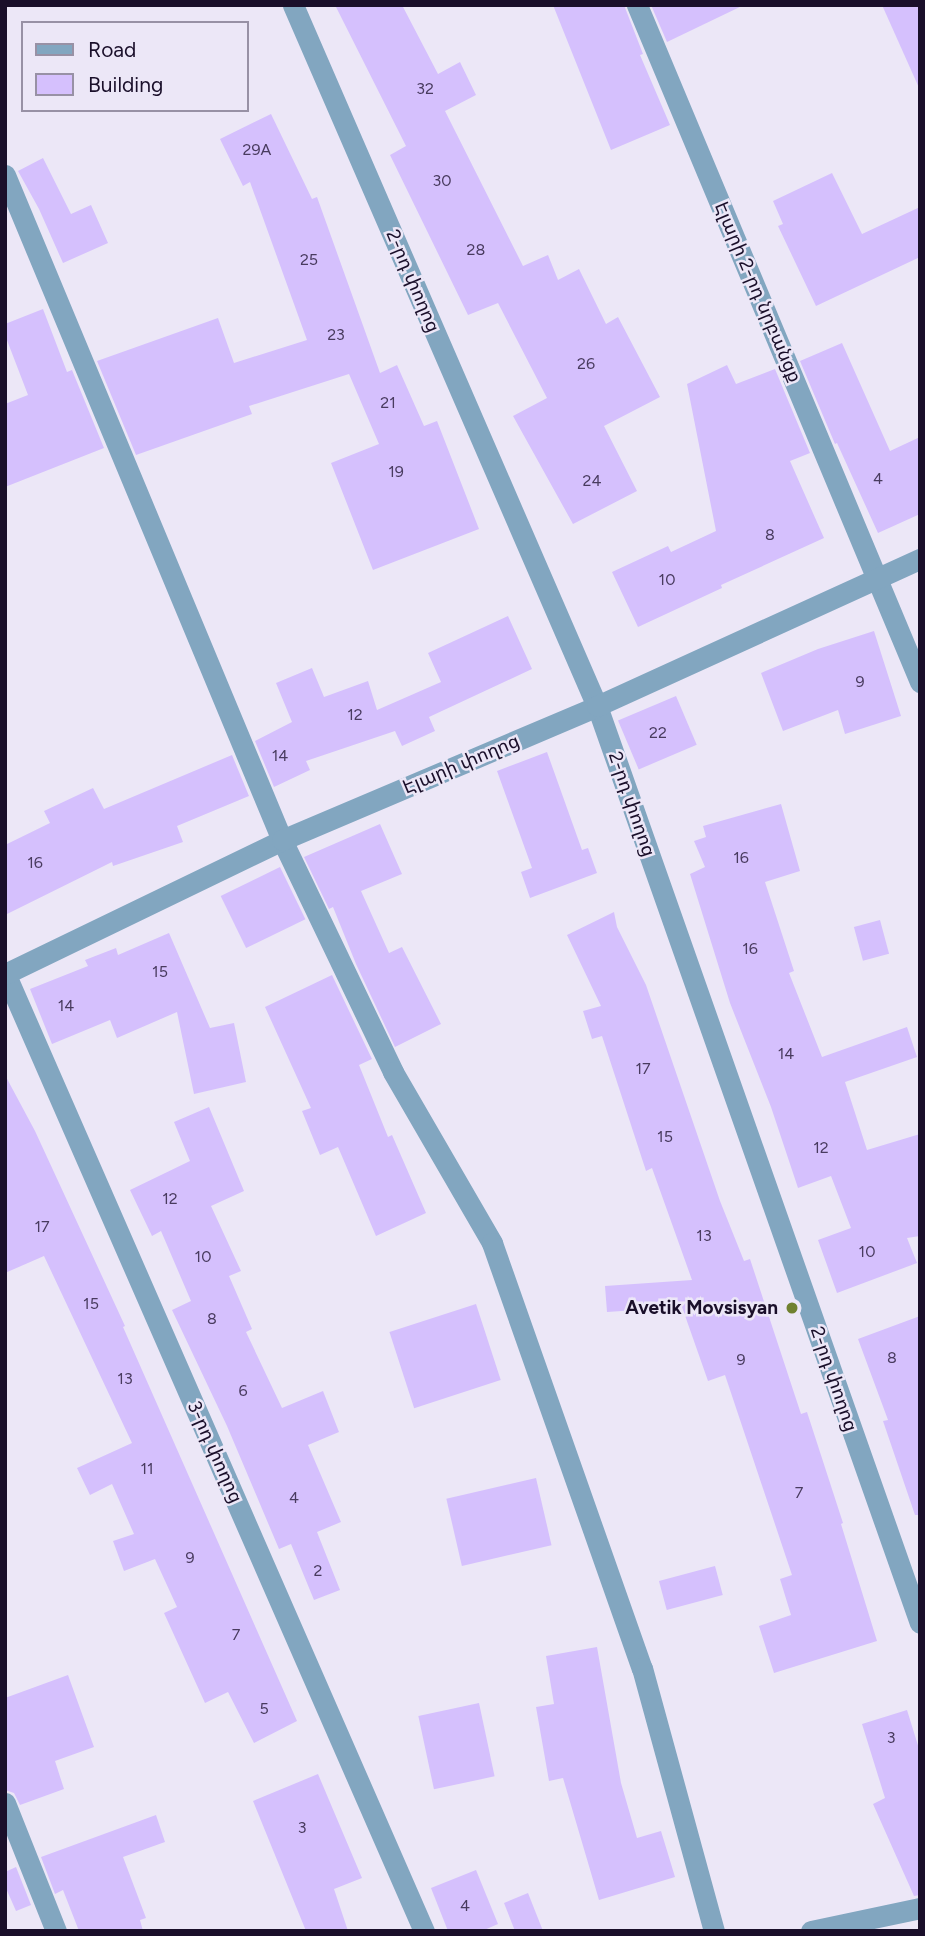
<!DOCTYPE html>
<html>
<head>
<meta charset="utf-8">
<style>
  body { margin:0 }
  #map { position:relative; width:925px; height:1936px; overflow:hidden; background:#ece7f7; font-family:Figtree,"Noto Sans Armenian",sans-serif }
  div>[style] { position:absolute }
  .building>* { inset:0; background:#d5c0fd; transform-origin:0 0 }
  .minor>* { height:21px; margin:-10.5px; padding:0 10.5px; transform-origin:10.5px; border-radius:10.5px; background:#82a6c0 }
  .dots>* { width:19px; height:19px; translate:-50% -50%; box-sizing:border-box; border:4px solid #ece7f7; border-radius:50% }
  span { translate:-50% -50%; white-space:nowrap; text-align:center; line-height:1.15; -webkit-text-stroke:5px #ece7f7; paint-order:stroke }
  .number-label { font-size:16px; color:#493b5f }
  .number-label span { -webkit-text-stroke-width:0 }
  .street-label { font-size:19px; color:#1a0f2a }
  .poi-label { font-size:19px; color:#1a0f2a; font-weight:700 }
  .right { translate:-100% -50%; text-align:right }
  .frame { position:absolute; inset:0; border:7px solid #1a0f2a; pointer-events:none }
  .legend { position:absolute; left:21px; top:21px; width:228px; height:91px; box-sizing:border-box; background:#ece7f7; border:2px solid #9891a5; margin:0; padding:9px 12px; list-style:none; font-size:21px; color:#1a0f2a }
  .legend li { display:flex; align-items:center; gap:14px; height:35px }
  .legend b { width:35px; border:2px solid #9891a5 }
</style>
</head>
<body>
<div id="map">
  <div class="building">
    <div style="clip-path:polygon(335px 5px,402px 5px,438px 74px,460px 62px,476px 95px,445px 111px,523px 266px,548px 255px,558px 280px,579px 269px,606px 324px,618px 317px,660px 397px,604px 426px,637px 491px,573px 524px,513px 416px,547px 398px,498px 303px,468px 315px,390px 155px,406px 146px)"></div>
    <div style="clip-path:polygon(553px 5px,624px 5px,643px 54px,640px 55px,670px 125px,611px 150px)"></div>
    <div style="clip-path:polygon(651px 5px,744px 5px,667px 42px)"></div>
    <div style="clip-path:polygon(882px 5px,920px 5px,920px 90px)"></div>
    <div style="clip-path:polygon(271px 114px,312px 199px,317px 197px,380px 373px,397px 365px,424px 426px,437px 421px,479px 529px,373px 570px,331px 463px,379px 444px,349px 374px,249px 406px,252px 414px,136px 455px,97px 361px,218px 318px,234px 363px,307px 340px,250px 182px,243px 186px,220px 139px)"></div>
    <div style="clip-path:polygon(43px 158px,71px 214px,91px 205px,108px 243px,63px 263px,39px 209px,18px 171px)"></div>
    <div style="clip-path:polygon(832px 173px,862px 234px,920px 207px,920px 257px,816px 306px,778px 226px,783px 224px,773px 201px)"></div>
    <div style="clip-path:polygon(43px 309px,67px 372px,72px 370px,104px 448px,5px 487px,5px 404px,28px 395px,5px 335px,5px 324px)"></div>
    <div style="clip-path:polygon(842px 343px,890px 451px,920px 437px,920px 514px,878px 533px,837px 443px,835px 444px,800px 361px)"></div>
    <div style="clip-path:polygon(727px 365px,736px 384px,775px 369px,810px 453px,790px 461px,824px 538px,721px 585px,722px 588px,638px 627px,612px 572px,668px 546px,671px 552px,716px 531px,687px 384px)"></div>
    <div style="clip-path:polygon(508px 616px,532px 669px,429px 717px,435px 731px,402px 746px,395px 731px,306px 761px,310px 770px,274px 787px,255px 741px,292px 722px,276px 683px,312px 668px,324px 697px,368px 681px,377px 710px,441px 682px,428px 653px)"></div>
    <div style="clip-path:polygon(874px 631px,901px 716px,845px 734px,838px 710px,783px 731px,761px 673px,818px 649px)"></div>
    <div style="left:676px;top:696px;width:53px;height:63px;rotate:67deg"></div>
    <div style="clip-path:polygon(547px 752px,582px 850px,588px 848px,597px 873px,530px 898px,521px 872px,532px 868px,497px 771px)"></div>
    <div style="clip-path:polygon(232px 755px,249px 796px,177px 826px,183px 842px,113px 866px,112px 862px,5px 915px,5px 845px,50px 823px,44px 811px,93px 788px,104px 809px)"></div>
    <div style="clip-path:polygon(781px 804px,800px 871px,765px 882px,794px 971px,789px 973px,822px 1057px,907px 1027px,917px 1057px,845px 1082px,867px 1150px,920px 1134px,920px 1236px,907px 1238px,917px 1263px,837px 1293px,818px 1240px,851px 1228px,831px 1176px,798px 1188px,771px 1107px,730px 1003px,690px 874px,705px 867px,694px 841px,706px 837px,703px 826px)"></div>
    <div style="clip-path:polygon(380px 824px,402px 874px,361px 891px,389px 953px,402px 947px,441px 1024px,395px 1047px,356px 964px,333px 907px,329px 909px,304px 857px)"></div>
    <div style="left:280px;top:867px;width:58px;height:66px;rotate:64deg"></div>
    <div style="clip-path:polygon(614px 912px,617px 927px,646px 985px,720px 1201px,744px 1261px,750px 1259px,801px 1414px,807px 1412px,843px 1523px,841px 1524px,877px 1641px,774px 1673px,759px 1626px,791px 1615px,780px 1579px,792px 1575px,725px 1375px,708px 1381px,682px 1307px,607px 1312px,605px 1286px,692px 1280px,652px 1168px,646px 1171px,602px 1036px,592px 1039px,583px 1011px,601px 1006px,567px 935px)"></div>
    <div style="left:880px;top:920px;width:35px;height:27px;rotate:75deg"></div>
    <div style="clip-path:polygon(169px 933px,210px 1028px,234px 1023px,246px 1082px,194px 1094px,177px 1012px,117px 1038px,110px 1020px,52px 1044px,30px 989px,88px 966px,85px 960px,116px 948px,118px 955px)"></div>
    <div style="clip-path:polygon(332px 975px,372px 1059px,359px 1065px,388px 1137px,392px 1135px,426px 1213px,376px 1236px,338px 1147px,320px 1155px,302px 1111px,311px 1108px,265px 1007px)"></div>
    <div style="clip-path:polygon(5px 1075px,35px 1131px,125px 1326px,123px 1327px,297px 1721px,254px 1743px,228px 1692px,205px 1703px,164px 1613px,177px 1607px,155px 1559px,124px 1571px,113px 1541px,134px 1534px,112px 1484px,90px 1495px,77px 1468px,132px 1443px,44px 1256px,5px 1273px)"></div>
    <div style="clip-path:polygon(209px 1107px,244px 1191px,211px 1206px,241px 1271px,229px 1276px,252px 1329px,246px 1332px,282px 1408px,323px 1391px,339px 1432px,308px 1445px,341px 1522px,317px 1532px,340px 1590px,314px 1600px,291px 1544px,279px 1549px,227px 1426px,172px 1310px,191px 1301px,161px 1231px,152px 1236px,130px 1190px,190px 1161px,174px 1122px)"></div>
    <div style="left:476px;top:1304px;width:80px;height:91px;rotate:72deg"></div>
    <div style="clip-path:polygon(920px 1316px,920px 1515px,915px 1515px,883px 1421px,888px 1420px,858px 1339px)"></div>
    <div style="left:536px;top:1478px;width:69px;height:92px;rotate:77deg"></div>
    <div style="left:715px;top:1566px;width:30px;height:58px;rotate:75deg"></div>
    <div style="clip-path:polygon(597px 1647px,621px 1783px,637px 1838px,661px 1831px,675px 1877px,599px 1900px,563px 1778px,549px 1781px,536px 1707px,554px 1704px,546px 1656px)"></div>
    <div style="clip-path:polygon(68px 1675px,94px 1747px,55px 1761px,64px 1789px,20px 1805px,14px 1793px,5px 1790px,5px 1698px)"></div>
    <div style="left:479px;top:1703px;width:75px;height:62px;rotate:78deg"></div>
    <div style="clip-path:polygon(907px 1710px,920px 1752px,920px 1895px,914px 1896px,873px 1804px,885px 1798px,862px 1724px)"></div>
    <div style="clip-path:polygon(318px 1774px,362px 1878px,334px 1889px,348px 1931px,306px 1931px,253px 1801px)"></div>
    <div style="clip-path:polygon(156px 1815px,165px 1842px,123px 1857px,146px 1918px,140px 1920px,143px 1931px,79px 1931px,63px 1890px,55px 1894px,41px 1857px)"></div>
    <div style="clip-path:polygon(16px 1867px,31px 1905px,16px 1911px,5px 1886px,5px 1872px)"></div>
    <div style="clip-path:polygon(476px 1870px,498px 1924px,482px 1931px,448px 1931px,431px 1888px)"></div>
    <div style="clip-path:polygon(528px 1893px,543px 1931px,515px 1931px,504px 1903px)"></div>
  </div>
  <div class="minor">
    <div style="left:293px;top:5px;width:764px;rotate:66.56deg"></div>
    <div style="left:597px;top:706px;width:972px;rotate:70.6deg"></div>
    <div style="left:637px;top:5px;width:734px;rotate:67.31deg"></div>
    <div style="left:5px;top:175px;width:720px;rotate:67.39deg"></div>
    <div style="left:282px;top:840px;width:257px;rotate:64.4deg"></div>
    <div style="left:393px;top:1072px;width:198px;rotate:59.9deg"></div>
    <div style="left:492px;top:1243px;width:451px;rotate:70.6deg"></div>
    <div style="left:642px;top:1668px;width:273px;rotate:74.7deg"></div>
    <div style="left:5px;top:973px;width:1046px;rotate:66.38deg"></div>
    <div style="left:5px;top:974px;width:308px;rotate:-25.8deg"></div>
    <div style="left:282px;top:840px;width:342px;rotate:-23deg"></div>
    <div style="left:597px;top:706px;width:355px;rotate:-24.5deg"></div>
    <div style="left:5px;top:1803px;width:138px;rotate:68.3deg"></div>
    <div style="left:811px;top:1931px;width:111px;rotate:-11.9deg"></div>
  </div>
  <div class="dots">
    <div style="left:792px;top:1308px;background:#708130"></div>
  </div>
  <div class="number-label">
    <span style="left:425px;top:89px">32</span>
    <span style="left:257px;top:150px">29A</span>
    <span style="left:442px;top:181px">30</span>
    <span style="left:476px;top:250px">28</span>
    <span style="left:309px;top:260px">25</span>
    <span style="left:336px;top:335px">23</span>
    <span style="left:586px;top:364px">26</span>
    <span style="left:388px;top:403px">21</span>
    <span style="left:396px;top:472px">19</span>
    <span style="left:878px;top:479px">4</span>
    <span style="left:592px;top:481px">24</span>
    <span style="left:770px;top:535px">8</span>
    <span style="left:667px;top:580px">10</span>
    <span style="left:860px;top:682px">9</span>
    <span style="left:355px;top:715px">12</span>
    <span style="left:658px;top:733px">22</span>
    <span style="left:280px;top:756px">14</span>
    <span style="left:741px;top:858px">16</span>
    <span style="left:35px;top:863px">16</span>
    <span style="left:750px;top:949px">16</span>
    <span style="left:160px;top:972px">15</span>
    <span style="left:66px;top:1006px">14</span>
    <span style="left:786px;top:1054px">14</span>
    <span style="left:643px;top:1069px">17</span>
    <span style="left:665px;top:1137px">15</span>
    <span style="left:821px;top:1148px">12</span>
    <span style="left:170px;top:1199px">12</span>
    <span style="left:42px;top:1227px">17</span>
    <span style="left:704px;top:1236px">13</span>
    <span style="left:867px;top:1252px">10</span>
    <span style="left:203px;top:1257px">10</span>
    <span style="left:91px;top:1304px">15</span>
    <span style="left:212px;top:1319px">8</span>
    <span style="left:892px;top:1358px">8</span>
    <span style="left:741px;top:1360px">9</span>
    <span style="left:125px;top:1379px">13</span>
    <span style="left:243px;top:1391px">6</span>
    <span style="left:147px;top:1469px">11</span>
    <span style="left:799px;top:1493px">7</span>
    <span style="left:294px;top:1498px">4</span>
    <span style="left:190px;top:1558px">9</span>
    <span style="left:318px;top:1571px">2</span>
    <span style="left:236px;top:1635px">7</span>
    <span style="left:264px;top:1709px">5</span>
    <span style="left:891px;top:1738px">3</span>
    <span style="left:302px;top:1828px">3</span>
    <span style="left:465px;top:1906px">4</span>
  </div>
  <div class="street-label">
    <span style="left:413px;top:281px;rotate:67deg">2-րդ փողոց</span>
    <span style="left:758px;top:292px;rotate:67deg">Էլարի 2-րդ նրբանցք</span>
    <span style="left:461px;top:764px;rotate:-23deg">Էլարի փողոց</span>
    <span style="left:632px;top:804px;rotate:71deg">2-րդ փողոց</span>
    <span style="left:834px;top:1379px;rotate:71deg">2-րդ փողոց</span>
    <span style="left:215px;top:1452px;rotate:66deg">3-րդ փողոց</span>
  </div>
  <div class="poi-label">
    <span class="right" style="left:778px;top:1308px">Avetik Movsisyan</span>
  </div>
  <div class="frame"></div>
  <ul class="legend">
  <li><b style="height:9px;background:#82a6c0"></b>Road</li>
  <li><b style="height:19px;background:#d5c0fd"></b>Building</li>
  </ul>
</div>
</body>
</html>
